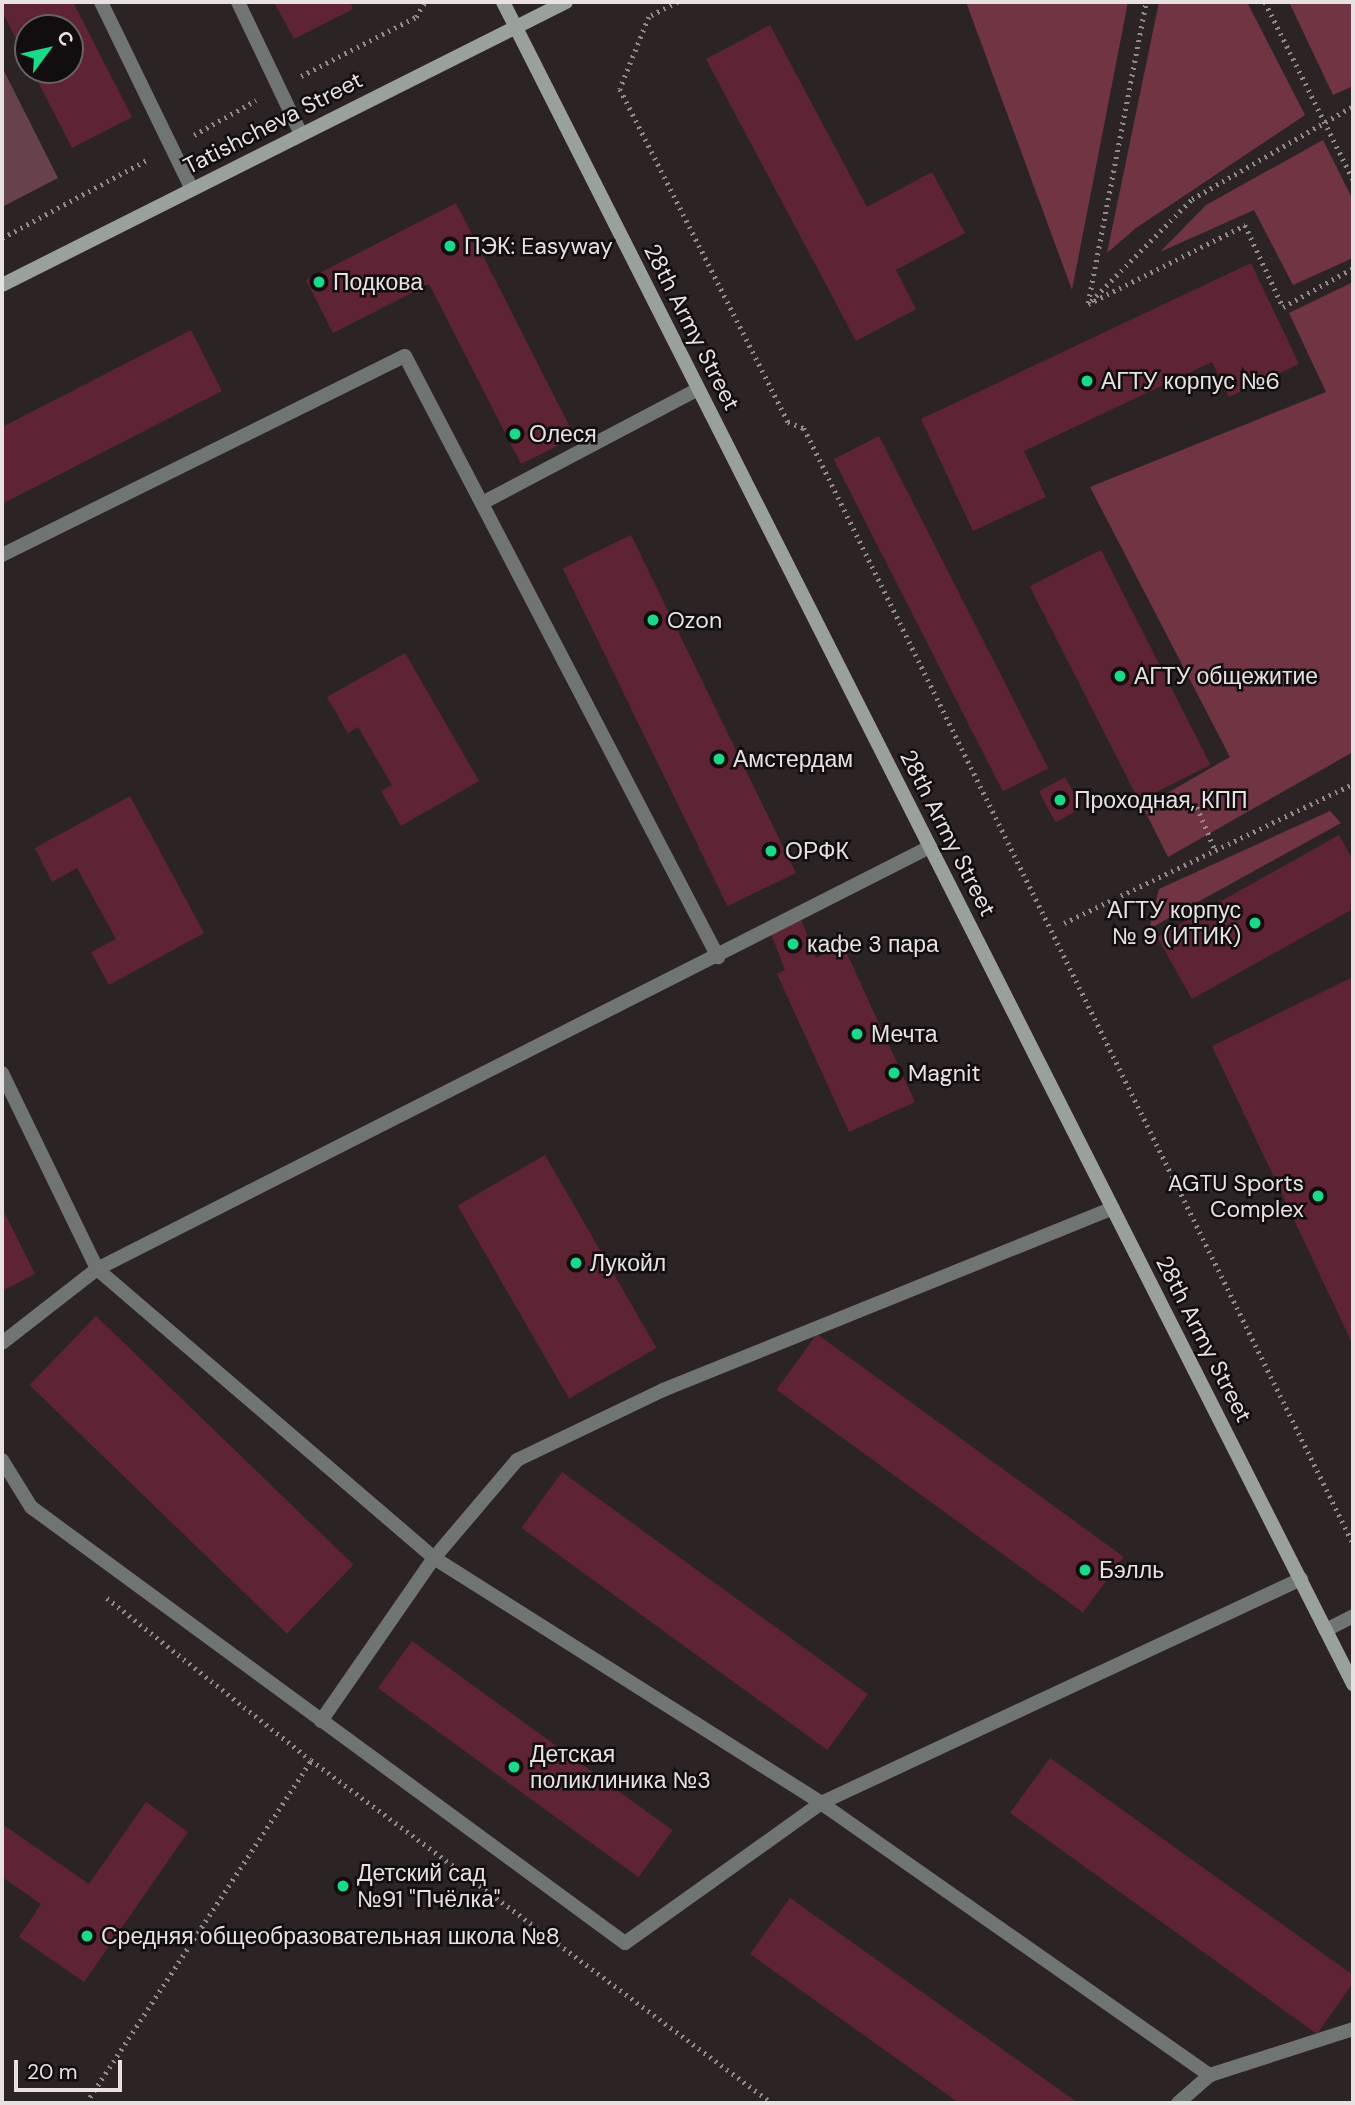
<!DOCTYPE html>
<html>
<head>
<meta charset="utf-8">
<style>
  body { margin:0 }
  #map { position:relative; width:1355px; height:2105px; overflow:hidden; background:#2c2325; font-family:"DM Sans",sans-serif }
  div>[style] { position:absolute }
  .green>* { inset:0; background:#67424a }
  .forest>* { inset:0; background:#703443 }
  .building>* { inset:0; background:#5f2434; transform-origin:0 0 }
  .path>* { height:4.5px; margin-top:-2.25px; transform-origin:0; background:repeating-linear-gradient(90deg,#928a8c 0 2px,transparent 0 7px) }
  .service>* { height:14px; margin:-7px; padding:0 7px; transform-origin:7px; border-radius:7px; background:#707472 }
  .secondary>* { height:14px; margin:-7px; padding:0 7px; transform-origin:7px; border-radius:7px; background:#9aa19d }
  .dots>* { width:19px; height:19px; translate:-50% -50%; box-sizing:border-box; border:4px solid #120e0f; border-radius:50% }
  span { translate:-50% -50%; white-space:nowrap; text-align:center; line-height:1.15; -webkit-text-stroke:5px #120e0f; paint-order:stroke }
  .street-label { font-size:23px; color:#e7e1e2 }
  .poi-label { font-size:23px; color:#e7e1e2 }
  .left { translate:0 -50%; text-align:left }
  .right { translate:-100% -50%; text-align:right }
  .frame { position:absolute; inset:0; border:4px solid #e7e1e2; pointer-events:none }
  .north { position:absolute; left:14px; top:14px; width:70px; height:70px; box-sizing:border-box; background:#120e0f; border:2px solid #676263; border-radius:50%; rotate:57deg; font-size:19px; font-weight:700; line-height:28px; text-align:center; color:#e7e1e2 }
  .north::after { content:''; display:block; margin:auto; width:24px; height:32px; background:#1ad988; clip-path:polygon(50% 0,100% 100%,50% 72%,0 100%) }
  .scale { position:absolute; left:14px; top:2060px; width:108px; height:32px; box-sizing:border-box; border:4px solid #e7e1e2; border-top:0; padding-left:9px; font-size:21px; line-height:24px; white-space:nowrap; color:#e7e1e2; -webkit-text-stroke:5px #120e0f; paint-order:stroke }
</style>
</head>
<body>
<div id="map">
  <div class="green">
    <div style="clip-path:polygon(2px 67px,58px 178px,2px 207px)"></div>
  </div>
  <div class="forest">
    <div style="clip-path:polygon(966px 2px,1128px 2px,1072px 290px)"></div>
    <div style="clip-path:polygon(1159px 2px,1247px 2px,1305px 115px,1136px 228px,1107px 253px)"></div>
    <div style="clip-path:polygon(1289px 2px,1353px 2px,1353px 86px,1333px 95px)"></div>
    <div style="clip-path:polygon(1323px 140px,1353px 200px,1353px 258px,1293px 285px,1254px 210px,1160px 252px,1206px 205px)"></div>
    <div style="clip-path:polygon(1353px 282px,1353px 752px,1168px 857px,1143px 807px,1230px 757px,1090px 487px,1326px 392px,1289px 313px)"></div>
    <div style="clip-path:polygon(1330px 811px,1341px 823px,1149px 929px,1159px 889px)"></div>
  </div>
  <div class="building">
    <div style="clip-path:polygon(2px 2px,73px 2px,132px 117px,72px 148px,32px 70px,70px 70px,70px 28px,28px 28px,28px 62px,2px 11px)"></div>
    <div style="clip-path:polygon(274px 2px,350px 2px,353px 9px,294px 39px)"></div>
    <div style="clip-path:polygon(770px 25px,867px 207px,932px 172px,965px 233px,896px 270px,916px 309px,856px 341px,706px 59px)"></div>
    <div style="clip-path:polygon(456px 203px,575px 437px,521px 464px,429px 284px,333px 333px,306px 280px)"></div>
    <div style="clip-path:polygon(1251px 263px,1299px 364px,1229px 397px,1212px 362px,1024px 451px,1046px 497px,973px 531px,921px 419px)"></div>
    <div style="clip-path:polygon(191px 330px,222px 391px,2px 504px,2px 427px)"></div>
    <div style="left:879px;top:436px;width:373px;height:51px;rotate:63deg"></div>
    <div style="left:631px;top:535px;width:376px;height:76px;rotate:64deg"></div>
    <div style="left:1101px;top:550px;width:241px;height:80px;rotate:63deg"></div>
    <div style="clip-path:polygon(405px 653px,479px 781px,401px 826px,381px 791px,392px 785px,358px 727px,348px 733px,327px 697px)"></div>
    <div style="left:1065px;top:777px;width:35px;height:30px;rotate:61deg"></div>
    <div style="clip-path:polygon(130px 796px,204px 933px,109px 985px,91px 952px,116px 939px,77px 868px,52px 882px,35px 848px)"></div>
    <div style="clip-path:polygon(1339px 835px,1353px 860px,1353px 909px,1192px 999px,1157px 937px)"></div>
    <div style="clip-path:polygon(801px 919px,816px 958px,843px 945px,915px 1102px,849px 1132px,777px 974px,785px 970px,770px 931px)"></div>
    <div style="clip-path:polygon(1353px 977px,1353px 1345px,1212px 1046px)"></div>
    <div style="left:545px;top:1155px;width:223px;height:101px;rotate:60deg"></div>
    <div style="clip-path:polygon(2px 1208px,35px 1274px,2px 1291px)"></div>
    <div style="left:96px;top:1316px;width:358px;height:96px;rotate:44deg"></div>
    <div style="left:817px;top:1334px;width:379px;height:69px;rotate:36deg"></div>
    <div style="left:562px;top:1472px;width:378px;height:69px;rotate:36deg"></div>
    <div style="left:412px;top:1641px;width:322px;height:58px;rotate:36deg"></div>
    <div style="clip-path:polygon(1050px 1758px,1353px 1975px,1353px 1983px,1317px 2034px,1010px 1813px)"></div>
    <div style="clip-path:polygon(146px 1802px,188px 1832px,84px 1982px,19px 1937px,41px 1904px,2px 1877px,2px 1824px,89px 1884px)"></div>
    <div style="clip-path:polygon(790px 1898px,1078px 2103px,959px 2103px,750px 1954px)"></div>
  </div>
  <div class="path">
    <div style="left:678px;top:2px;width:33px;rotate:153deg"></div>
    <div style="left:649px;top:17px;width:78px;rotate:111.9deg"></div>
    <div style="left:620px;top:89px;width:373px;rotate:63.2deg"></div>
    <div style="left:788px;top:422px;width:17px;rotate:21deg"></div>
    <div style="left:804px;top:428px;width:1243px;rotate:63.79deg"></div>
    <div style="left:1265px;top:2px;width:198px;rotate:63.6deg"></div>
    <div style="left:301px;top:76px;width:129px;rotate:-27.2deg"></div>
    <div style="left:416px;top:17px;width:17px;rotate:-59deg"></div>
    <div style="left:194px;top:135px;width:71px;rotate:-29.4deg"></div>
    <div style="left:2px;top:238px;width:167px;rotate:-28.3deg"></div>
    <div style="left:1091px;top:301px;width:144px;rotate:-45.3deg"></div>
    <div style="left:1192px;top:199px;width:186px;rotate:-30deg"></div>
    <div style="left:1088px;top:303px;width:307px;rotate:-79.1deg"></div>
    <div style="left:1088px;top:304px;width:176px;rotate:-26.7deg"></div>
    <div style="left:1245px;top:225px;width:90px;rotate:65.1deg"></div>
    <div style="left:1283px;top:307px;width:80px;rotate:-29.1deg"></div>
    <div style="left:1197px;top:807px;width:49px;rotate:67.1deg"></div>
    <div style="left:1064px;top:923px;width:321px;rotate:-25.7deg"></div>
    <div style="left:107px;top:1598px;width:260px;rotate:38.5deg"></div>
    <div style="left:311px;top:1760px;width:575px;rotate:36.65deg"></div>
    <div style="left:86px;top:2103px;width:410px;rotate:-56.7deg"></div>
  </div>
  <div class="service">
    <div style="left:101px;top:2px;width:208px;rotate:64.1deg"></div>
    <div style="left:238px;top:2px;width:146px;rotate:64.5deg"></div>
    <div style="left:484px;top:502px;width:242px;rotate:-27.8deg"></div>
    <div style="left:2px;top:555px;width:449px;rotate:-26.3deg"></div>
    <div style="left:405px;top:356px;width:678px;rotate:62.49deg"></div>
    <div style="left:2px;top:1073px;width:218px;rotate:64.1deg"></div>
    <div style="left:97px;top:1269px;width:444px;rotate:40.6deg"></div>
    <div style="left:434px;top:1558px;width:458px;rotate:32.3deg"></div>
    <div style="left:821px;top:1803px;width:475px;rotate:35deg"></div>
    <div style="left:2px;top:1343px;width:120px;rotate:-37.9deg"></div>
    <div style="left:97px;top:1269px;width:934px;rotate:-26.87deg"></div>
    <div style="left:2px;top:1460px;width:55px;rotate:58.3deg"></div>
    <div style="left:31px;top:1507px;width:737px;rotate:36.28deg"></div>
    <div style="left:625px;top:1943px;width:241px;rotate:-35.5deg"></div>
    <div style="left:821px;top:1803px;width:530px;rotate:-25.02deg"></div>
    <div style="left:1326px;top:1630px;width:30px;rotate:-27deg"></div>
    <div style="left:321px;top:1721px;width:198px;rotate:-55.3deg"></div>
    <div style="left:434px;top:1558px;width:128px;rotate:-49.7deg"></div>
    <div style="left:517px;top:1460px;width:162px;rotate:-25.6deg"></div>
    <div style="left:663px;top:1390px;width:485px;rotate:-22deg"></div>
    <div style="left:1178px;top:2103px;width:43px;rotate:-41.2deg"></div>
    <div style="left:1210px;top:2075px;width:150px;rotate:-17.8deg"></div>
  </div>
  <div class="secondary">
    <div style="left:503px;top:2px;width:1885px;rotate:63.19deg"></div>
    <div style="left:2px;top:285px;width:631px;rotate:-26.65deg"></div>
  </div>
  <div class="dots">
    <div style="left:450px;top:246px;background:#1ad988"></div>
    <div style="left:319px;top:282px;background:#1ad988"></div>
    <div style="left:1087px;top:381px;background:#1ad988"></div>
    <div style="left:515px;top:434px;background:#1ad988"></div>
    <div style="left:653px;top:620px;background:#1ad988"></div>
    <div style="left:1120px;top:676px;background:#1ad988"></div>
    <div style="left:719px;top:759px;background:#1ad988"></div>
    <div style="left:1060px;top:800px;background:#1ad988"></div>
    <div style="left:771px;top:851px;background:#1ad988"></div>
    <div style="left:1255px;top:923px;background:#1ad988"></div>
    <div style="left:793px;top:944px;background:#1ad988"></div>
    <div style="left:857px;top:1034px;background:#1ad988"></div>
    <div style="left:894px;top:1073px;background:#1ad988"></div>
    <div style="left:1318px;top:1196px;background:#1ad988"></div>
    <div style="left:576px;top:1263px;background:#1ad988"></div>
    <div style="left:1085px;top:1570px;background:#1ad988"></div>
    <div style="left:514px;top:1767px;background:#1ad988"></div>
    <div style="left:343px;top:1886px;background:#1ad988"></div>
    <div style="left:87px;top:1936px;background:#1ad988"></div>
  </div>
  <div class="street-label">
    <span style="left:273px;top:123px;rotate:-27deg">Tatishcheva Street</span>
    <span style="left:692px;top:327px;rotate:63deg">28th Army Street</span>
    <span style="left:948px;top:833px;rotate:63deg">28th Army Street</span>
    <span style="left:1204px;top:1339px;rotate:63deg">28th Army Street</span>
  </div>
  <div class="poi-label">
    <span class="left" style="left:464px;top:246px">ПЭК: Easyway</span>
    <span class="left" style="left:333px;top:282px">Подкова</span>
    <span class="left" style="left:1101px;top:381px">АГТУ корпус №6</span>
    <span class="left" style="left:529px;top:434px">Олеся</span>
    <span class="left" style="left:667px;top:620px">Ozon</span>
    <span class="left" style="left:1134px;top:676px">АГТУ общежитие</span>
    <span class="left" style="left:733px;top:759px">Амстердам</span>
    <span class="left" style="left:1074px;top:800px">Проходная, КПП</span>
    <span class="left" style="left:785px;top:851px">ОРФК</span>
    <span class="right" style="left:1241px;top:923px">АГТУ корпус<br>№ 9 (ИТИК)</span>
    <span class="left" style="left:807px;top:944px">кафе 3 пара</span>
    <span class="left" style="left:871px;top:1034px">Мечта</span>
    <span class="left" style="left:908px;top:1073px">Magnit</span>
    <span class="right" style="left:1304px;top:1196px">AGTU Sports<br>Complex</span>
    <span class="left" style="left:590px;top:1263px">Лукойл</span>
    <span class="left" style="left:1099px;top:1570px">Бэлль</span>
    <span class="left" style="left:530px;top:1767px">Детская<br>поликлиника №3</span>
    <span class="left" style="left:357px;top:1886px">Детский сад<br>№91 "Пчёлка"</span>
    <span class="left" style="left:101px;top:1936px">Средняя общеобразовательная школа №8</span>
  </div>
  <div class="frame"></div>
  <div class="north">С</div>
  <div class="scale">20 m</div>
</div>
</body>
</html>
